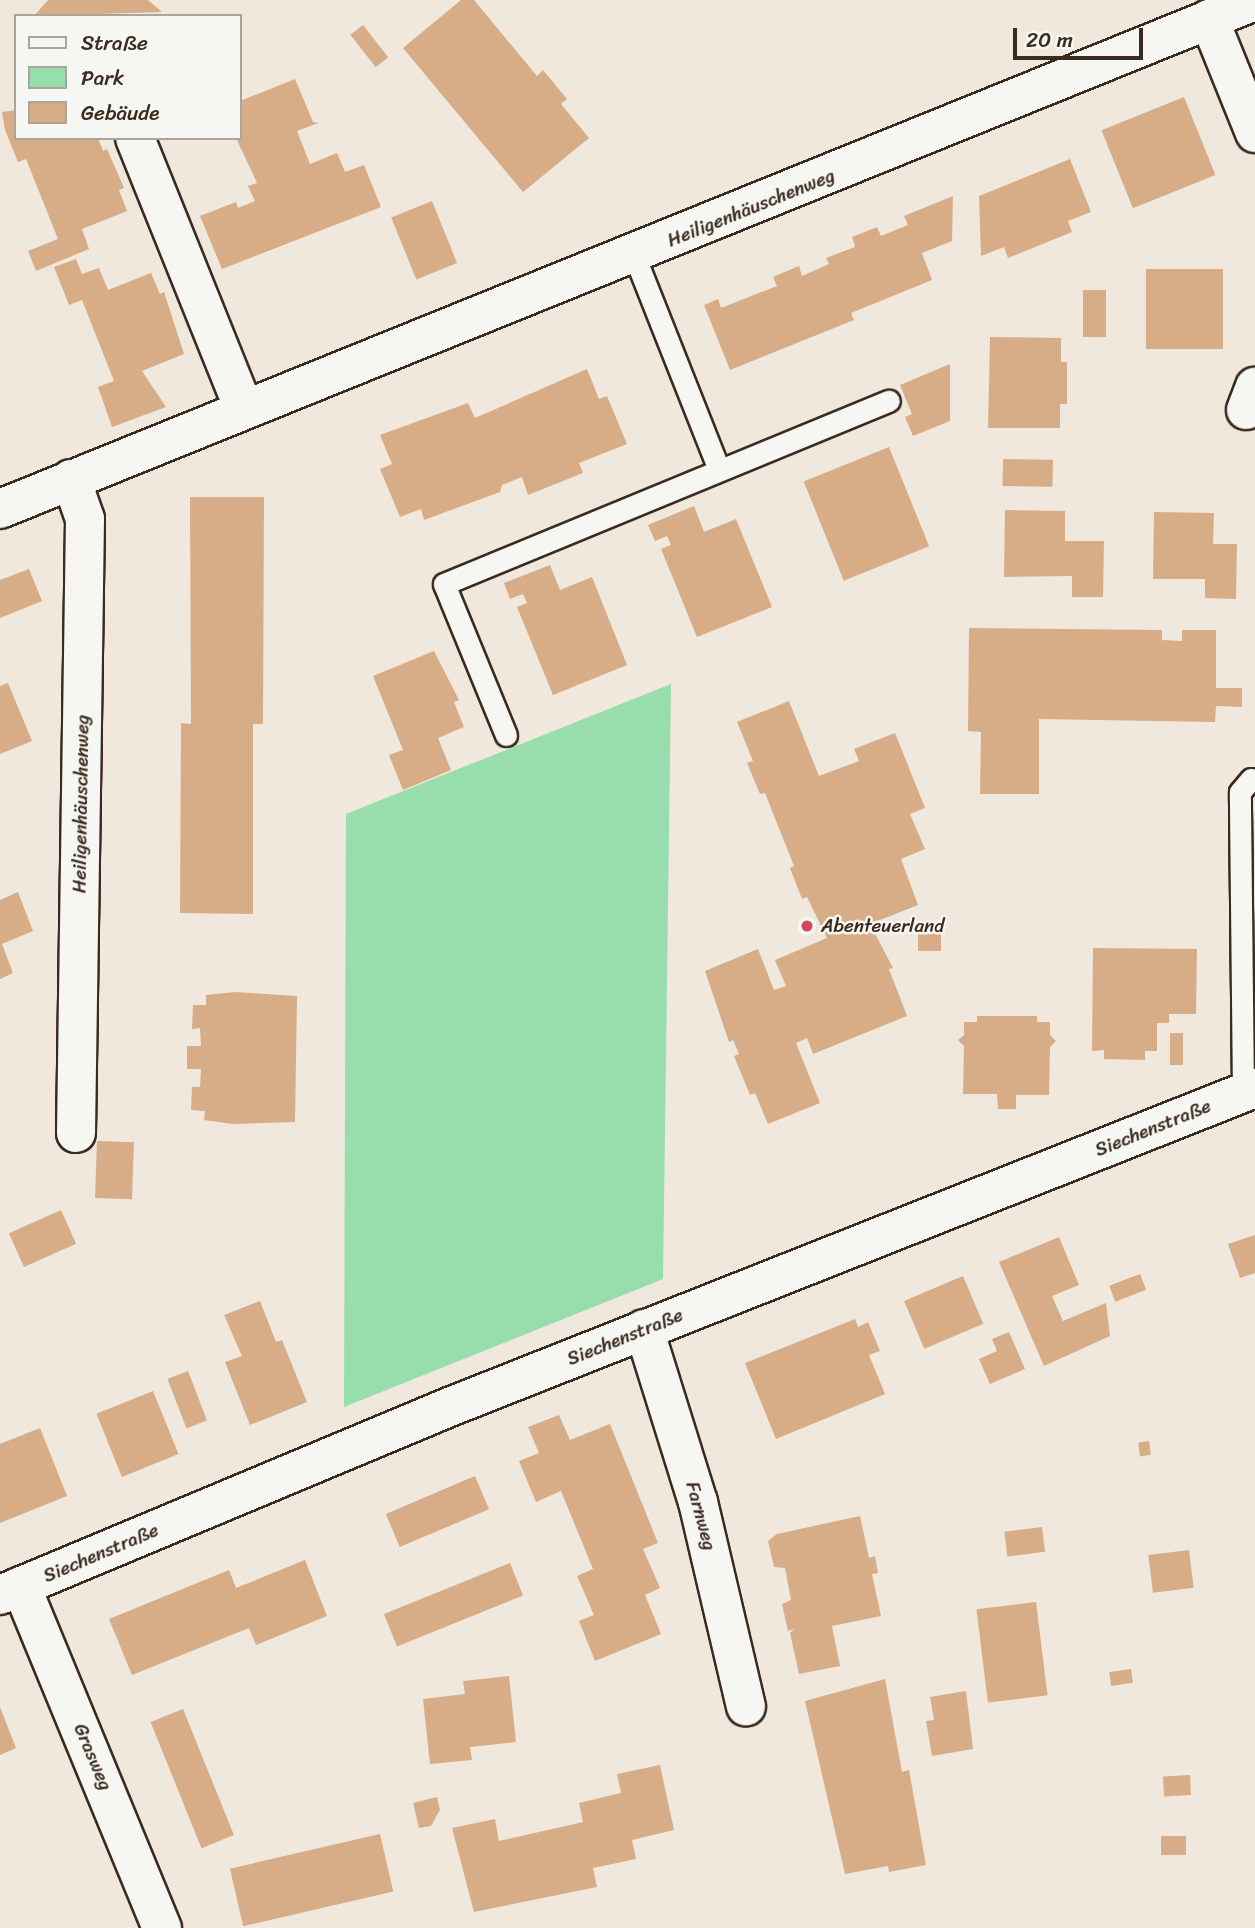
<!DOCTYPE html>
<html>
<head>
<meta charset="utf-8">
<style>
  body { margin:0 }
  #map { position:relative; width:1255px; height:1928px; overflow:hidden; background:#f0e7dd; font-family:Sriracha,sans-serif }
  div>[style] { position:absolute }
  .green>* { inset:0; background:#97deac }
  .building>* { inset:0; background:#d6ad87; transform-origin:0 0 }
  .roads { filter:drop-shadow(2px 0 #3b2a1e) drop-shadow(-2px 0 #3b2a1e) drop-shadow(0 2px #3b2a1e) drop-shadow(0 -2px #3b2a1e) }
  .lane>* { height:21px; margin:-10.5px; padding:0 10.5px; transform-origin:10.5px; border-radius:10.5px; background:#f6f6f2 }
  .street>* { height:38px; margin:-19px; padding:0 19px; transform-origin:19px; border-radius:19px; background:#f6f6f2 }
  .dots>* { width:19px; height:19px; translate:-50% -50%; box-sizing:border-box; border:4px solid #f6f6f2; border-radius:50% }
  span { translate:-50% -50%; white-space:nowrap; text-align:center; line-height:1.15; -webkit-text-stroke:5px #f6f6f2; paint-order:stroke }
  .street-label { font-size:19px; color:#3b2a1e }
  .poi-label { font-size:19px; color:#3b2a1e }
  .left { translate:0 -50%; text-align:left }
  .legend { position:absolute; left:14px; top:14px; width:228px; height:126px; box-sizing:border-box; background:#f6f6f2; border:2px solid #aba49d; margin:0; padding:9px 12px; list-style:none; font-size:21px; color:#3b2a1e }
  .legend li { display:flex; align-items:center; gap:14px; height:35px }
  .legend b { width:35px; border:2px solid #aba49d }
  .scale { position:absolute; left:1013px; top:28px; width:130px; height:32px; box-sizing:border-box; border:4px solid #3b2a1e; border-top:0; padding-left:9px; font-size:21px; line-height:24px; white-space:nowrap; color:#3b2a1e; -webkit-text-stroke:5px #f6f6f2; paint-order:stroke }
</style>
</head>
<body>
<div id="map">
  <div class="green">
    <div style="clip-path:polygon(671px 684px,663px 1279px,344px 1407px,346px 814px)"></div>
  </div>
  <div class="building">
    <div style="clip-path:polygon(48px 0,148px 0,162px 12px,34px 16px)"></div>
    <div style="clip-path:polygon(461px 0,474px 0,537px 76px,543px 70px,567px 99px,561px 104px,589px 138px,523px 192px,403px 48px)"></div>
    <div style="left:363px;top:25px;width:41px;height:16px;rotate:52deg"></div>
    <div style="clip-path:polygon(295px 79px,313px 122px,318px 123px,297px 131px,310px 164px,337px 153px,345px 172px,364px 165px,381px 207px,222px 269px,200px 216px,236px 202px,238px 208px,255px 201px,248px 186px,257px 183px,236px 138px,240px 138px,240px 101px)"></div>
    <div style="left:1184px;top:97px;width:84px;height:89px;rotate:68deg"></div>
    <div style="clip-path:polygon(16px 110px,16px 138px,98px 138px,103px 151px,107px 149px,124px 188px,119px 190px,127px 211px,82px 229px,89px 249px,36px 271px,28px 251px,58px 239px,26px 159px,18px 162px,5px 130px,2px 112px)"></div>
    <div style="clip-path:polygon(1070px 159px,1091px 212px,1068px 221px,1072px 232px,1008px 258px,1004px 247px,981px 256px,979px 196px)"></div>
    <div style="clip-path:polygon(953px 196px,952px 241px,922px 253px,932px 280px,851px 313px,854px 320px,730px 370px,704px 305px,718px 299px,721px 308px,777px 286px,773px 277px,799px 266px,802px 276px,829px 264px,826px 258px,855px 247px,852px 237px,877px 227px,881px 236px,908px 225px,904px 216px)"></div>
    <div style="left:432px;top:201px;width:67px;height:44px;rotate:68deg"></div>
    <div style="clip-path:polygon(76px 259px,82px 274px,99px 268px,108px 290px,151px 273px,160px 294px,164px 292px,184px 354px,142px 371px,166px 407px,112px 427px,98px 387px,114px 381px,82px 300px,69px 305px,54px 267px)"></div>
    <div style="left:1146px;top:269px;width:77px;height:80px"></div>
    <div style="left:1083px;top:290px;width:23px;height:47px"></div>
    <div style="clip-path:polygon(990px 337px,1061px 338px,1061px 362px,1067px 362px,1067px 404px,1060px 404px,1060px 428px,988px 428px)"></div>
    <div style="clip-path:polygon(950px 364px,950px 421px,913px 436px,905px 417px,912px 414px,900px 385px)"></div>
    <div style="clip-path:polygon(587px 369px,599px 399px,607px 396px,627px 444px,579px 463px,583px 473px,528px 495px,522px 477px,502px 485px,500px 492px,424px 520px,421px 509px,400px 517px,380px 469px,392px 464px,380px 435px,468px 403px,475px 418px)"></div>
    <div style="left:889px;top:447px;width:107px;height:92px;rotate:68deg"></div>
    <div style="left:1003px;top:459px;width:50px;height:27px;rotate:1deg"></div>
    <div style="clip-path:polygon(190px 497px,264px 497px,263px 724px,253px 724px,253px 914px,180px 913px,181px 723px,191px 724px)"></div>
    <div style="clip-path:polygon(694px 506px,704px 532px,736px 519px,772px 607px,697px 637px,661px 549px,671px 545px,667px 536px,655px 541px,648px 525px)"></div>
    <div style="clip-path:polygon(1005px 510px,1065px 511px,1065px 541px,1104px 541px,1103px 597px,1072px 597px,1072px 576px,1004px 577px)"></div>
    <div style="clip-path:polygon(1154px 512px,1214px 513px,1213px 544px,1237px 544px,1236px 599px,1205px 598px,1205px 579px,1153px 579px)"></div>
    <div style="clip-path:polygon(550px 565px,560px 590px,592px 577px,627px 665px,553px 695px,517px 607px,527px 603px,523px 594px,510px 599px,504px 583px)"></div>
    <div style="clip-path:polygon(29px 569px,42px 601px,0 618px,0 580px)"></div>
    <div style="clip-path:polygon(969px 628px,1162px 630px,1162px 640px,1182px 641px,1182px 630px,1216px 630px,1216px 688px,1242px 688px,1242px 707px,1216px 706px,1215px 722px,1039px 719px,1039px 794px,980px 794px,981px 732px,968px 731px)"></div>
    <div style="clip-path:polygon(434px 651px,459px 700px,454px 702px,464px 727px,438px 738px,451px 770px,403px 790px,389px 755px,403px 750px,373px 676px)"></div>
    <div style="clip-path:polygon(8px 683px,32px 741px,0 754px,0 686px)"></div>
    <div style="clip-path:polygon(789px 701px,819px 776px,859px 761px,854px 749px,895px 733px,925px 808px,910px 814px,925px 849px,901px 859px,918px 905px,870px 924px,893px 968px,889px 969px,907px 1016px,813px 1054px,807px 1038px,796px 1043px,820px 1103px,768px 1124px,755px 1093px,750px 1095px,734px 1056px,739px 1054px,733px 1040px,729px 1042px,705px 971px,758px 949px,774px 990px,786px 986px,775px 960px,827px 938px,807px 897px,802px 899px,790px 868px,794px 866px,765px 793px,760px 794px,747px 763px,753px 761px,737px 722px)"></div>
    <div style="clip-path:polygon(18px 892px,33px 931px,2px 944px,13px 973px,0 979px,0 900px)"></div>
    <div style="left:918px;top:925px;width:23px;height:26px"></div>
    <div style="clip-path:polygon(1093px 948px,1197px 949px,1196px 1014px,1169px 1014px,1169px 1023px,1157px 1023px,1157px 1051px,1145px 1051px,1145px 1060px,1104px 1059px,1104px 1050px,1092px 1051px)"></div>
    <div style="clip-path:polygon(235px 992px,297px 996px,295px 1122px,233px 1124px,204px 1120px,205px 1111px,191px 1110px,192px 1087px,200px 1087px,201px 1069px,187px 1069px,187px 1046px,201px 1046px,200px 1028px,192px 1029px,193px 1005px,206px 1005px,206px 995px)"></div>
    <div style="clip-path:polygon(977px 1016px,1037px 1016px,1037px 1022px,1050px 1022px,1050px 1035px,1056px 1041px,1050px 1047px,1049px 1095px,1016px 1095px,1016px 1109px,998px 1109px,997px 1094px,963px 1094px,964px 1046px,958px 1040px,964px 1035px,964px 1022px,977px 1022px)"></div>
    <div style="left:1170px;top:1033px;width:13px;height:32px"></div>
    <div style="left:97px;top:1141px;width:37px;height:57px;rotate:2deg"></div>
    <div style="left:61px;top:1210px;width:37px;height:57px;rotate:66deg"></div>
    <div style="clip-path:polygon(1255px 1235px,1255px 1273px,1240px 1278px,1228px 1244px)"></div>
    <div style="clip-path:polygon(1059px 1237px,1079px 1285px,1052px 1296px,1063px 1321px,1106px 1303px,1110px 1336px,1044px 1366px,999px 1262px)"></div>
    <div style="left:1140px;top:1274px;width:17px;height:33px;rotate:69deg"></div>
    <div style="left:963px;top:1276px;width:52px;height:64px;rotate:67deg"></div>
    <div style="clip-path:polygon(260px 1301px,276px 1342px,282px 1340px,307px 1402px,250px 1425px,225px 1362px,242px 1356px,224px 1315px)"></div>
    <div style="clip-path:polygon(855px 1319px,858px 1327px,868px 1322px,880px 1351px,869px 1355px,885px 1394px,776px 1439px,745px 1363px)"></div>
    <div style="clip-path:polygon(1009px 1332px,1025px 1369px,990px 1384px,979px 1359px,997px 1351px,992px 1339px)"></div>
    <div style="left:188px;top:1371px;width:53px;height:22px;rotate:69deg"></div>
    <div style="left:153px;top:1391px;width:68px;height:61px;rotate:68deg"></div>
    <div style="clip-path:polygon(559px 1415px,570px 1440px,610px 1424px,658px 1543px,643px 1549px,660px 1588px,645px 1595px,661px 1634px,595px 1661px,579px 1621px,594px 1615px,577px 1576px,593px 1569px,561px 1491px,536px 1502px,519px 1461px,539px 1453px,528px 1427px)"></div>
    <div style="clip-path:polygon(40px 1428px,67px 1496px,0 1523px,0 1444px)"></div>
    <div style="left:1149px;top:1441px;width:14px;height:11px;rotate:82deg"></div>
    <div style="left:475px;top:1476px;width:36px;height:97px;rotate:67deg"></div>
    <div style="clip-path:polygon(860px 1516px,869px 1558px,875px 1556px,878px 1573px,872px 1574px,881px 1616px,832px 1626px,840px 1666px,799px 1674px,790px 1633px,794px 1629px,788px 1631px,782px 1604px,791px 1600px,785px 1568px,774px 1567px,768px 1541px,777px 1534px)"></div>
    <div style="left:1042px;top:1527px;width:25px;height:38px;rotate:83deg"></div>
    <div style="left:1189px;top:1550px;width:38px;height:41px;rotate:83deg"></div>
    <div style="clip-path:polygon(305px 1560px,327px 1616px,256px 1645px,249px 1628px,132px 1675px,109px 1619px,229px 1570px,236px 1588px)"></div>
    <div style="left:510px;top:1563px;width:35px;height:136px;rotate:68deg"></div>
    <div style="left:1036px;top:1602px;width:94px;height:60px;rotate:83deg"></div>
    <div style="left:1131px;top:1669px;width:14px;height:22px;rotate:82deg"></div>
    <div style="clip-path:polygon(509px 1676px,516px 1742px,470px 1747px,472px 1760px,430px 1764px,423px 1699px,465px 1694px,463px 1681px)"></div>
    <div style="clip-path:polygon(885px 1679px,902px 1772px,909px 1770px,926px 1865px,889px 1872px,888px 1866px,845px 1874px,805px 1701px)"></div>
    <div style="clip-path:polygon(966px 1691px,973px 1749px,932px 1756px,926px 1721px,934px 1720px,930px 1697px)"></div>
    <div style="clip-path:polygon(0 1707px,16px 1748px,0 1755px)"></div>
    <div style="left:183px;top:1709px;width:136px;height:35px;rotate:68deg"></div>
    <div style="clip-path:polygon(660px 1765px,674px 1830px,632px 1840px,636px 1859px,593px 1868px,597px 1887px,474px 1912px,452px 1828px,495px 1819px,499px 1841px,583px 1822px,579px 1803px,621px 1793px,617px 1774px)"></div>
    <div style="left:1190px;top:1775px;width:20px;height:27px;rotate:87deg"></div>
    <div style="clip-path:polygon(437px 1797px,440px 1810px,431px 1826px,419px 1828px,413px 1803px)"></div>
    <div style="left:380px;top:1834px;width:59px;height:154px;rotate:77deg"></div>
    <div style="left:1161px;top:1836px;width:25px;height:19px"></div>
  </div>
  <div class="roads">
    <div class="lane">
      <div style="left:634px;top:255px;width:231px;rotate:68.4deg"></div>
      <div style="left:506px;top:735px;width:163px;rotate:-112.3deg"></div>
      <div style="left:444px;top:584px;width:481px;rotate:-22.4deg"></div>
      <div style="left:1243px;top:1093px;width:301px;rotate:-90.6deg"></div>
      <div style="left:1240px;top:792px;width:17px;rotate:-50deg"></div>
    </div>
    <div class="street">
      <div style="left:1209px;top:19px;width:123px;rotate:68deg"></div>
      <div style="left:135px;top:138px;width:292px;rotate:68.1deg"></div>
      <div style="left:1246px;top:410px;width:25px;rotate:-69deg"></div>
      <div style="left:71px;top:479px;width:42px;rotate:70.7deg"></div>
      <div style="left:85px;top:519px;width:614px;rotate:90.84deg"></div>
      <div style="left:0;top:509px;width:1354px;rotate:-22.04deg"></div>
      <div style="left:644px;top:1329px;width:181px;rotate:72.7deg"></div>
      <div style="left:698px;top:1502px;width:210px;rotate:76.8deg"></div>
      <div style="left:21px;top:1586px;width:370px;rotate:67.6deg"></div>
      <div style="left:0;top:1595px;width:490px;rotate:-22.7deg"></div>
      <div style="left:452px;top:1406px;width:864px;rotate:-21.6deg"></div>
    </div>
  </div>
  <div class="dots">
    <div style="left:807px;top:926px;background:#d1495b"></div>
  </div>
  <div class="street-label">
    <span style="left:751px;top:208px;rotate:-22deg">Heiligenhäuschenweg</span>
    <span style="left:81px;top:804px;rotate:-89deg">Heiligenhäuschenweg</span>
    <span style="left:1153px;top:1128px;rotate:-22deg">Siechenstraße</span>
    <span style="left:625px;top:1337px;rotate:-22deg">Siechenstraße</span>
    <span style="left:701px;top:1516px;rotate:75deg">Farnweg</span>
    <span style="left:101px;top:1553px;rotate:-23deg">Siechenstraße</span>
    <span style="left:93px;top:1757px;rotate:67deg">Grasweg</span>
  </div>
  <div class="poi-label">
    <span class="left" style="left:821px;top:926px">Abenteuerland</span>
  </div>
  <ul class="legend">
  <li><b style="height:9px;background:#f6f6f2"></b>Straße</li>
  <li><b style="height:19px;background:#97deac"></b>Park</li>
  <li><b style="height:19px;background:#d6ad87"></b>Gebäude</li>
  </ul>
  <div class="scale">20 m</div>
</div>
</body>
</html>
